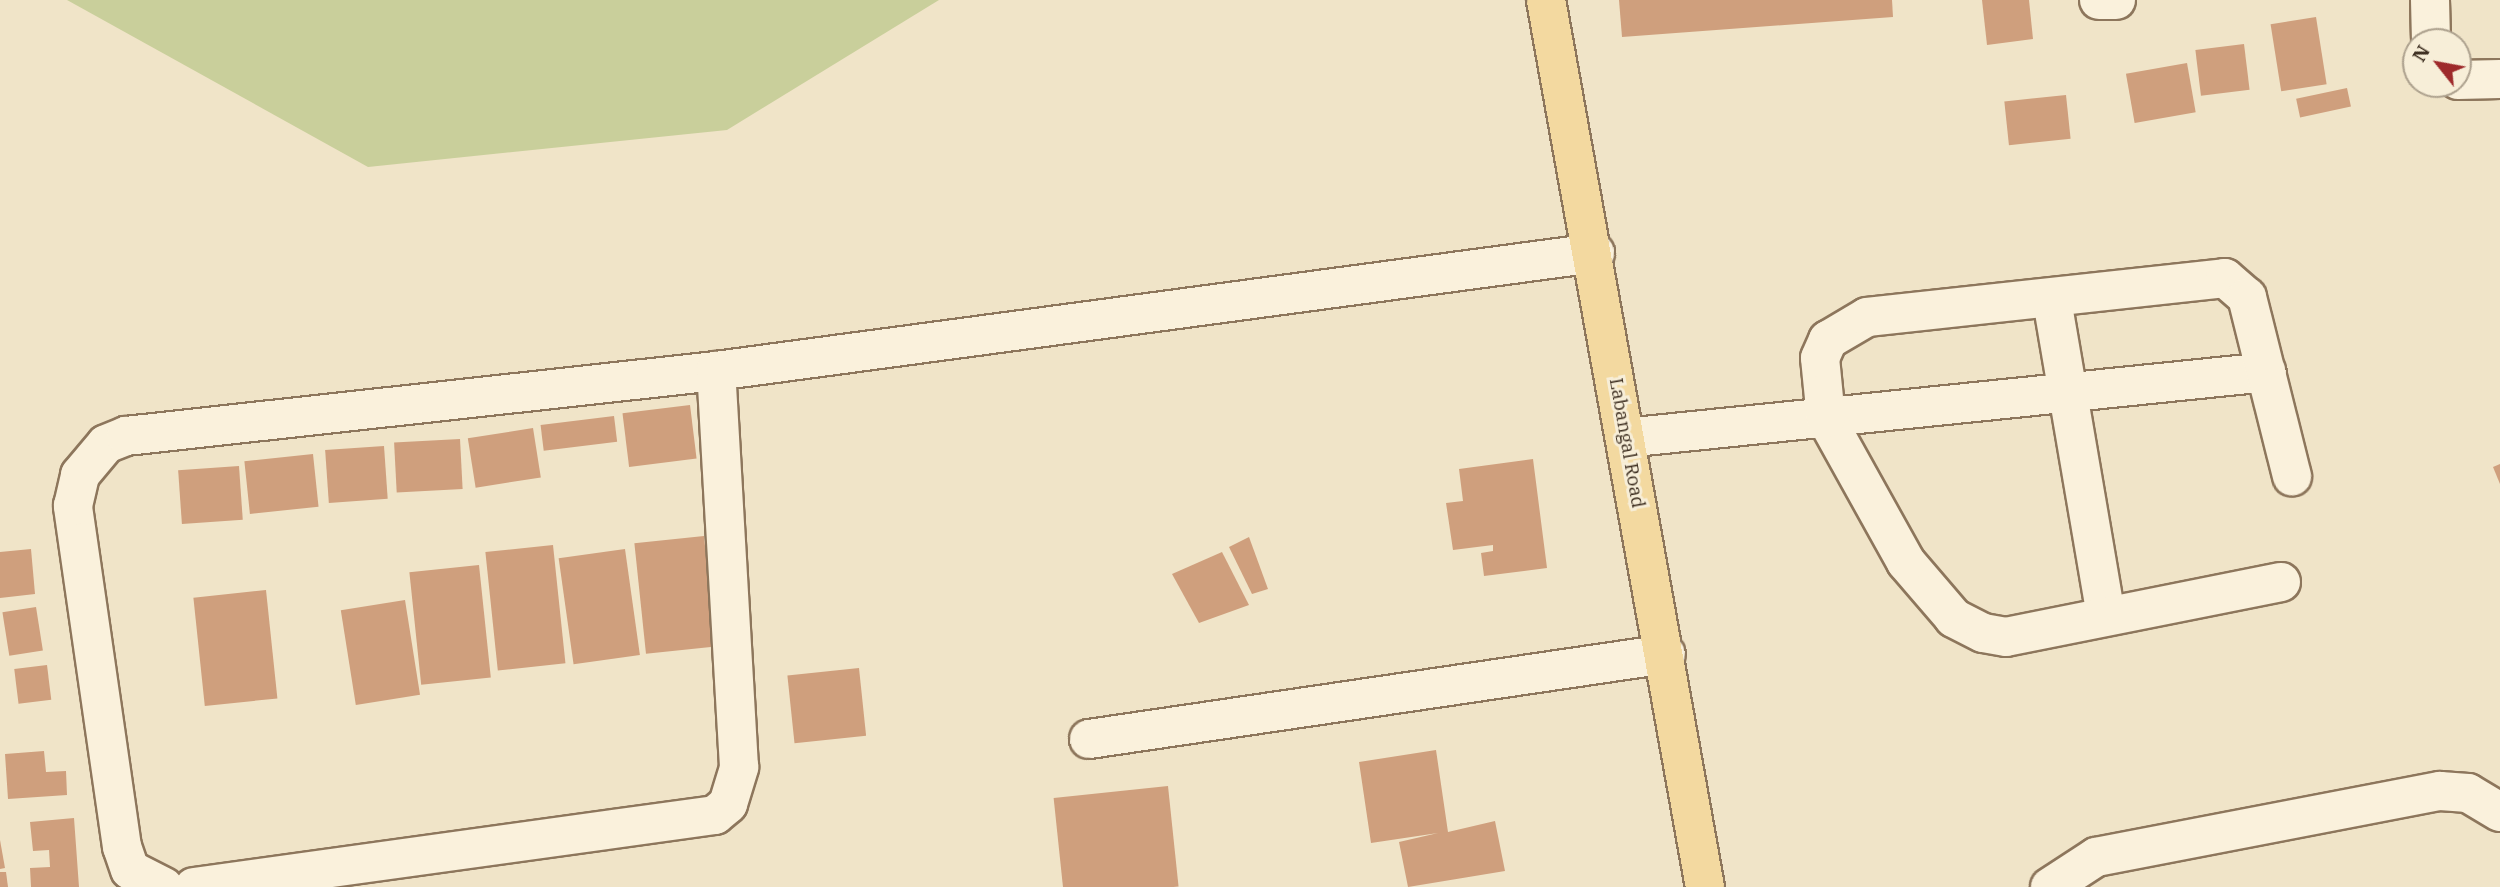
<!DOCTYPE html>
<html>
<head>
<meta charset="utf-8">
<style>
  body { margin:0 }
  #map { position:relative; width:2500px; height:887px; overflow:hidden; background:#f0e4c8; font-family:"IBM Plex Serif",serif }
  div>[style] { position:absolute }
  .green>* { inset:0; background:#c9cf9b }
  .building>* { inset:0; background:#cf9f7d; transform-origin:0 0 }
  .roads { filter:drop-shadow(2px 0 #8d765c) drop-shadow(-2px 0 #8d765c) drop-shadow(0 2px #8d765c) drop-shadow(0 -2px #8d765c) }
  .minor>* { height:38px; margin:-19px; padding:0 19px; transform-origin:19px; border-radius:19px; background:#faf1dc }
  .major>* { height:38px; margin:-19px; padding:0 19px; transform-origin:19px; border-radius:19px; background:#f3d9a0 }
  span { translate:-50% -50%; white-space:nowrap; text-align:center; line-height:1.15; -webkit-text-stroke:6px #f7eed8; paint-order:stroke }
  .street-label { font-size:19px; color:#3d2e20 }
  .north { position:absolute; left:2402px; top:28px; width:70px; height:70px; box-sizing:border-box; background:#f7eed8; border:2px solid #ada18e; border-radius:50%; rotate:301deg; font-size:19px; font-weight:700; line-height:28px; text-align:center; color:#3d2e20 }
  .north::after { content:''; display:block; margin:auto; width:24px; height:32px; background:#9e2a2b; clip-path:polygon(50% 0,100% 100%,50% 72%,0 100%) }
</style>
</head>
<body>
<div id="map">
  <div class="green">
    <div style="clip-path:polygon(67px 0,939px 0,727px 130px,368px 167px)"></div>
  </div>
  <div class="building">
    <div style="clip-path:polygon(1619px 0,1892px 0,1893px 17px,1622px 37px)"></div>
    <div style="clip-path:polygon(1982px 0,2029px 0,2033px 39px,1987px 45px)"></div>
    <div style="left:2316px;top:17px;width:68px;height:46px;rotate:81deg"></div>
    <div style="left:2244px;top:44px;width:46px;height:49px;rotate:83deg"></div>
    <div style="left:2187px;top:63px;width:50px;height:62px;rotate:80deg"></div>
    <div style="left:2347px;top:88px;width:19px;height:52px;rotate:78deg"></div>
    <div style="left:2066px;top:95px;width:44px;height:62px;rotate:84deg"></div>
    <div style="left:690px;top:405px;width:54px;height:68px;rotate:83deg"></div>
    <div style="left:614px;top:416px;width:26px;height:74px;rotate:83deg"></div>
    <div style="left:533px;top:428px;width:50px;height:66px;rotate:81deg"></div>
    <div style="left:460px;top:439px;width:50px;height:66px;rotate:87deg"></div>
    <div style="left:384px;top:446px;width:53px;height:59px;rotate:86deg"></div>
    <div style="left:313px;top:454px;width:53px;height:69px;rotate:84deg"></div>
    <div style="clip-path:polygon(1533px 459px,1547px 568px,1484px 576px,1481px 553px,1493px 551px,1493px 545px,1453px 550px,1446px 503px,1463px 501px,1459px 469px)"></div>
    <div style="clip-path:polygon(2500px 464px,2500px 484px,2493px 467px)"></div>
    <div style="left:239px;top:466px;width:54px;height:61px;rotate:86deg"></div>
    <div style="left:704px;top:536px;width:111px;height:70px;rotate:84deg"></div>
    <div style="clip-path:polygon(1249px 537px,1268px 589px,1252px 594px,1229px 547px)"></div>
    <div style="left:553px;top:545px;width:119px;height:68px;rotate:84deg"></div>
    <div style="clip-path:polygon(31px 549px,35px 594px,0 598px,0 552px)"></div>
    <div style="left:625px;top:549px;width:107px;height:67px;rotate:82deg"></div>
    <div style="clip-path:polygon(1222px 552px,1249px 605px,1199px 623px,1172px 574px)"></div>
    <div style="left:479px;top:565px;width:113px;height:70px;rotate:84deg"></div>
    <div style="left:266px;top:590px;width:109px;height:73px;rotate:84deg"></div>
    <div style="left:405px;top:600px;width:96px;height:65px;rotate:81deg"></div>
    <div style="left:36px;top:607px;width:44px;height:34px;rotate:81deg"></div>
    <div style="left:47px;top:665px;width:35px;height:33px;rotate:83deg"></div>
    <div style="left:859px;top:668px;width:68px;height:72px;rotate:84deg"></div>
    <div style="clip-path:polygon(1436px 750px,1448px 832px,1495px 821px,1505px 871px,1408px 887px,1399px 842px,1438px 833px,1371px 843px,1359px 762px)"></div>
    <div style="clip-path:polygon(44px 751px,46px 772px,66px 771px,67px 795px,8px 799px,5px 754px)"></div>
    <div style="left:1168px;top:786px;width:101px;height:115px;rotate:84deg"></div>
    <div style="clip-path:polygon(74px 818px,79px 887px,31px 887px,30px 868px,50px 867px,49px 850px,33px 851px,30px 822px)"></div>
    <div style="clip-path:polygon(0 840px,5px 868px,0 869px)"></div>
    <div style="clip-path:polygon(0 872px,6px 872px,8px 887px,0 887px)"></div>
  </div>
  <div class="roads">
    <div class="minor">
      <div style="left:2099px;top:0;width:17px"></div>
      <div style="left:2430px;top:0;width:42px;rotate:88.6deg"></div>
      <div style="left:2458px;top:80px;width:42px;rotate:-1.4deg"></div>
      <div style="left:2052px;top:300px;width:320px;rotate:80.3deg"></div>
      <div style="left:1625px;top:438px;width:645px;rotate:-5.87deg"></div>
      <div style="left:2281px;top:582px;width:280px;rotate:168.7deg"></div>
      <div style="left:2006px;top:637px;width:23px;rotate:-170deg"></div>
      <div style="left:1983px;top:633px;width:33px;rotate:-153deg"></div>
      <div style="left:1954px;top:618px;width:74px;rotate:-130.6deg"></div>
      <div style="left:1906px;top:562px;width:165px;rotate:-119.1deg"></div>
      <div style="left:1826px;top:418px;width:60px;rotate:-95.7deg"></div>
      <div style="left:1820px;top:358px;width:20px;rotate:-66deg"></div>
      <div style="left:1828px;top:340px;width:45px;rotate:-30.5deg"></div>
      <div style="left:1867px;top:317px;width:360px;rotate:-6.2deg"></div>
      <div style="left:2225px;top:278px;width:29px;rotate:41deg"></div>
      <div style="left:2247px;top:297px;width:185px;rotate:75.9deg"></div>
      <div style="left:1089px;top:739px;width:583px;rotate:-8.38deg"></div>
      <div style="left:164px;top:887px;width:38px;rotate:-153deg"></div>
      <div style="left:130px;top:870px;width:24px;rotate:-109deg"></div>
      <div style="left:122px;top:847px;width:345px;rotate:-98.2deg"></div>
      <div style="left:73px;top:506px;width:32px;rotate:-77deg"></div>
      <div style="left:80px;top:475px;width:40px;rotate:-50deg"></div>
      <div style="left:106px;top:444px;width:22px;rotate:-22deg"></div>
      <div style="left:126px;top:436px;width:594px;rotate:-6.29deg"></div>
      <div style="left:716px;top:371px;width:887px;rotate:-7.65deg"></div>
      <div style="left:194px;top:887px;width:526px;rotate:-7.87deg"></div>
      <div style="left:715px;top:815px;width:17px;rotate:-40deg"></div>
      <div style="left:728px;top:804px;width:39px;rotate:-73deg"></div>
      <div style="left:739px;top:767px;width:397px;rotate:-93.3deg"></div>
      <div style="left:2050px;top:887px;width:55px;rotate:-33.1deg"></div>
      <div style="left:2096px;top:857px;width:350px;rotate:-10.9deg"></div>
      <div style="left:2440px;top:791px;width:28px;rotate:4deg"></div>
      <div style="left:2468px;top:793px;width:37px;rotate:31deg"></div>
    </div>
    <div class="major">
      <div style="left:1546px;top:0;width:901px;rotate:79.84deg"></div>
    </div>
  </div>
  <div class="street-label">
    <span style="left:1627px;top:443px;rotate:80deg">Labangal Road</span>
  </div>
  <div class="north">N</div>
</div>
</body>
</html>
